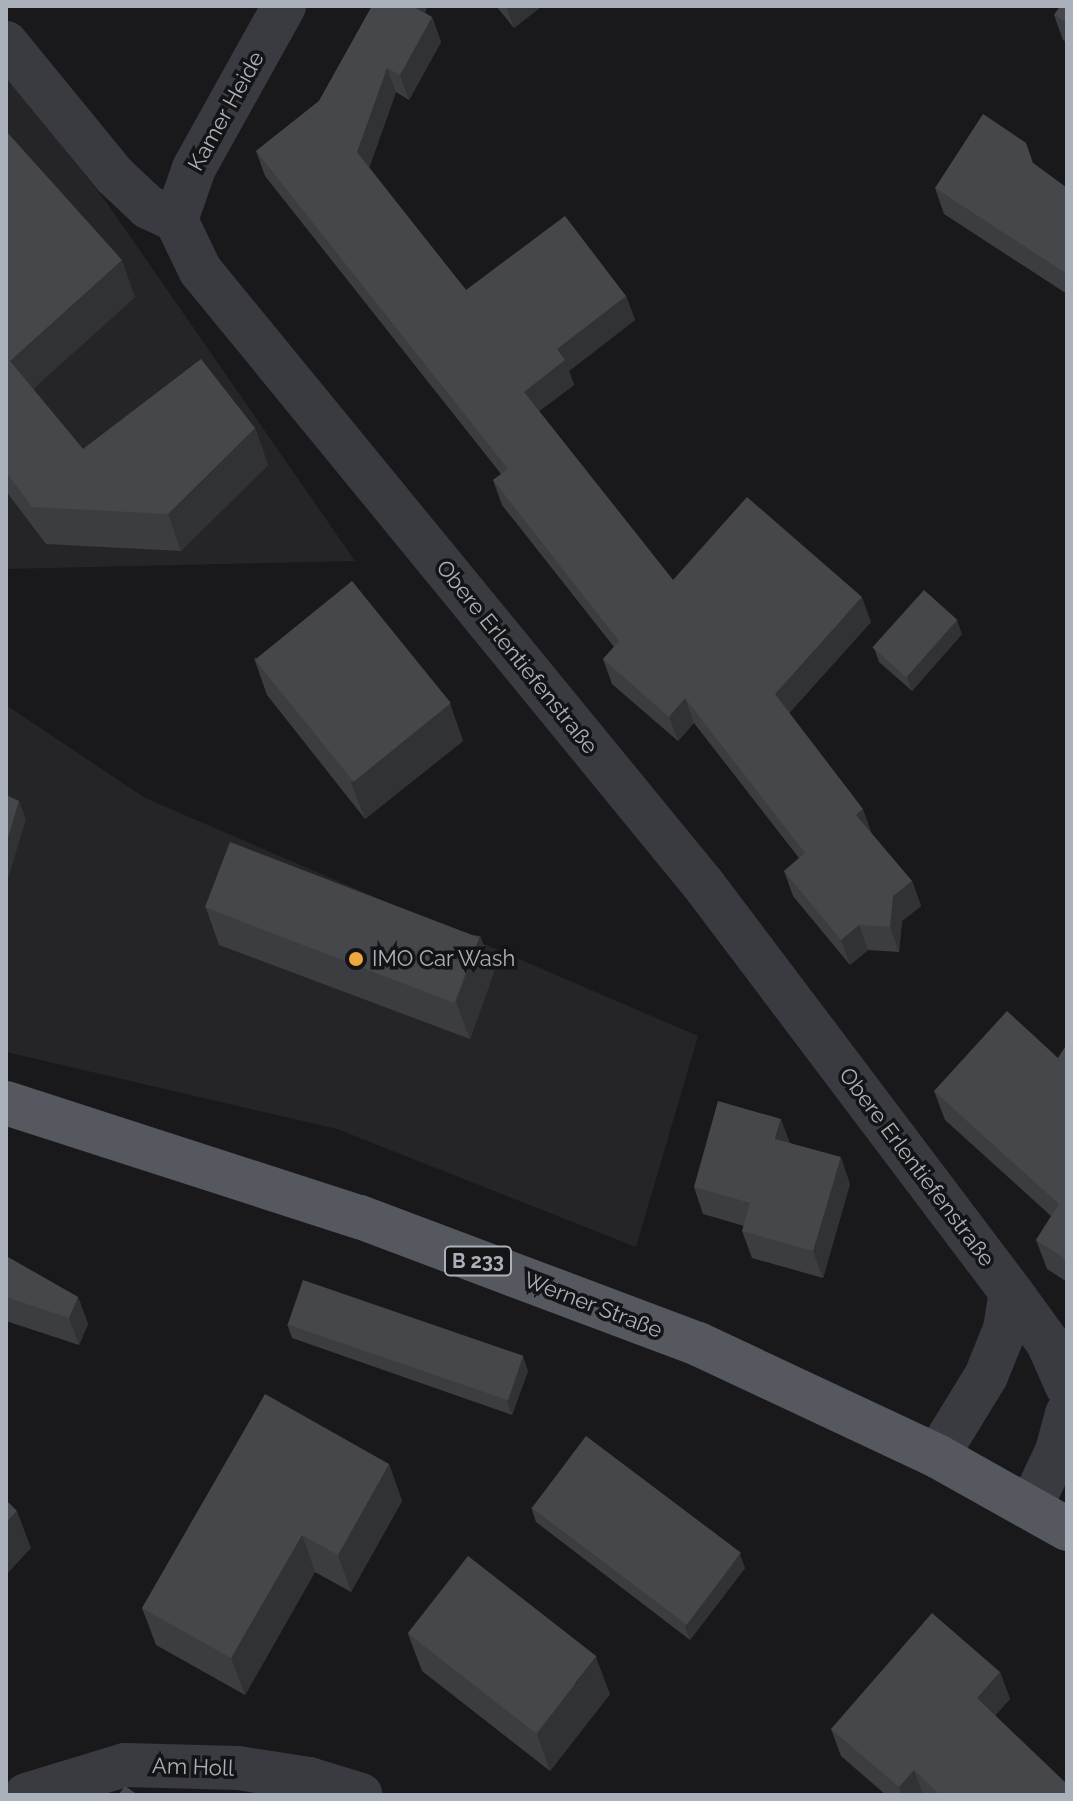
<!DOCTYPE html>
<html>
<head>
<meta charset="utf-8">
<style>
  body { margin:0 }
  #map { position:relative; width:1073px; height:1801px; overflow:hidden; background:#19191b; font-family:Raleway,sans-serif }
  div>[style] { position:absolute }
  .built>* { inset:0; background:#252528 }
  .street>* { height:44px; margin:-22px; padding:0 22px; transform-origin:22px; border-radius:22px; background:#3a3b40 }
  .primary>* { height:44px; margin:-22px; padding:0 22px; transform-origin:22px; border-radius:22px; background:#56585f }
  .wall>* { inset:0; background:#3b3d40 }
  .shaded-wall>* { inset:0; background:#303234 }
  .building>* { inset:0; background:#45474b; transform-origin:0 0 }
  .dots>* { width:22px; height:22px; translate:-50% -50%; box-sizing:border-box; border:4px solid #141416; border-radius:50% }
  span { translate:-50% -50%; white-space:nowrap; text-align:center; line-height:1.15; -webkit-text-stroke:7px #141416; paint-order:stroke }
  .shield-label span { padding:2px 6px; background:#141416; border:2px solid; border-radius:6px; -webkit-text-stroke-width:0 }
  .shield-label { font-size:20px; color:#abb1ba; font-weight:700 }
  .street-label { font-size:22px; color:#abb1ba }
  .poi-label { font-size:22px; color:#abb1ba }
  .left { translate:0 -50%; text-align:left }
  .frame { position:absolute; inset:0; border:8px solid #abb1ba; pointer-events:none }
</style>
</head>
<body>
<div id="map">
  <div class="built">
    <div style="clip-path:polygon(6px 75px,107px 203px,355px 561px,6px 569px)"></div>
    <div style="clip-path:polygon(6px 705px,145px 798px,698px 1036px,636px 1247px,337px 1129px,6px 1052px)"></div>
  </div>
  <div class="street">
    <div style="left:6px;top:43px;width:172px;rotate:50.7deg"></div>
    <div style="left:115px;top:176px;width:45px;rotate:43.2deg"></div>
    <div style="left:148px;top:207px;width:31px;rotate:25deg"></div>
    <div style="left:176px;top:220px;width:55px;rotate:64.4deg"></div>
    <div style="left:200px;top:270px;width:794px;rotate:50.68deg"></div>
    <div style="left:703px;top:884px;width:511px;rotate:52.95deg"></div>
    <div style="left:1011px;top:1292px;width:63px;rotate:54deg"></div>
    <div style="left:1048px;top:1343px;width:47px;rotate:66.2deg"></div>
    <div style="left:176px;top:220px;width:55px;rotate:-70.9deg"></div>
    <div style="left:194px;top:168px;width:185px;rotate:-60.9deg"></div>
    <div style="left:937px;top:1456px;width:94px;rotate:-58.5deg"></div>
    <div style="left:986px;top:1376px;width:51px;rotate:-68deg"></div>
    <div style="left:1005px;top:1329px;width:37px;rotate:-81deg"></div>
    <div style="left:1031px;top:1506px;width:61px;rotate:-64.7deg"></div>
    <div style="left:1057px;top:1451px;width:39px;rotate:-75deg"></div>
    <div style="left:26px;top:1795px;width:103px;rotate:-16.9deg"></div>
    <div style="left:125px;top:1765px;width:113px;rotate:1.5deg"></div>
    <div style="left:238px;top:1768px;width:72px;rotate:8.8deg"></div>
    <div style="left:309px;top:1779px;width:54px;rotate:17.1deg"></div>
  </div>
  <div class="primary">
    <div style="left:6px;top:1103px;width:372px;rotate:17.9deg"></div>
    <div style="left:360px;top:1217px;width:361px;rotate:20.6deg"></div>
    <div style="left:698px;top:1344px;width:264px;rotate:25.1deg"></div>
    <div style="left:937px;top:1456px;width:149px;rotate:29.3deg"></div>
  </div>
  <div class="wall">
    <div style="clip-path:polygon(372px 6px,427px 6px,425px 13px,432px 17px,441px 42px,409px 100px,396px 92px,369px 168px,466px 290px,626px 296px,635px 320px,569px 371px,574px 385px,539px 411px,673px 580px,871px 622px,789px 713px,872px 834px,912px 881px,921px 906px,902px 921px,899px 952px,868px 950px,850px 965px,793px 896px,784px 871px,799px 858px,694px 723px,678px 741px,612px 684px,603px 659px,614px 647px,502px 505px,493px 480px,501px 474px,265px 176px,256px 151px,319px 101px)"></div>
    <div style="clip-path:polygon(496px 6px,542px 6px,514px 28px)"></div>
    <div style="clip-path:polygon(1067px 6px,1067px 42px,1063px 40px,1054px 15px)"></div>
    <div style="clip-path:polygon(6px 131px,135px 297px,33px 389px,83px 449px,255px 428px,268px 465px,181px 551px,46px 544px,6px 491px)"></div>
    <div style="clip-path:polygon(1033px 163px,1067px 188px,1067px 294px,944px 214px,935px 188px)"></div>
    <div style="clip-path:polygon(962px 634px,912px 691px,879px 662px,874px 648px)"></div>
    <div style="clip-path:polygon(254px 658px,450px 704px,463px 741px,365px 819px,267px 695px)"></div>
    <div style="clip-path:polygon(206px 908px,480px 936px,494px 972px,470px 1039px,219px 945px)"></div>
    <div style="clip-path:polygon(1067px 1044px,1067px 1282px,1047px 1269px,1036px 1240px,1051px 1216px,945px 1120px,934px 1091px,1058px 1058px)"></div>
    <div style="clip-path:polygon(789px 1142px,850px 1184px,823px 1278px,752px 1258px,742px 1231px,744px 1226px,703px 1214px,694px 1187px)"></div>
    <div style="clip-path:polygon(6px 1256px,78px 1297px,88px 1324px,79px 1345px,6px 1321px)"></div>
    <div style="clip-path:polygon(287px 1324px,528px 1371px,512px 1415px,292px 1338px)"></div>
    <div style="clip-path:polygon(389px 1464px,402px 1501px,351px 1592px,315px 1572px,245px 1695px,156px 1645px,142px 1608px)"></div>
    <div style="clip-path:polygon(531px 1507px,745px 1568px,690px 1640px,536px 1522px)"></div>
    <div style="clip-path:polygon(408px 1634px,610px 1694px,550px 1771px,422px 1671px)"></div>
    <div style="clip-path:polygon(1000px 1672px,1010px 1699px,995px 1715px,1067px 1795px,886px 1795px,841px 1756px,831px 1729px)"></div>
  </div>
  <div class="shaded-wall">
    <div style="clip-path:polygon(410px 6px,427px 6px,419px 30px)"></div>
    <div style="clip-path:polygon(506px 6px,542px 6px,514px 28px)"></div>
    <div style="clip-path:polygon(432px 17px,441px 42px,409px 100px,400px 75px)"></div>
    <div style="clip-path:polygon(387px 68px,396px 92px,366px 177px,357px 152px)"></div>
    <div style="clip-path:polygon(122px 260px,135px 297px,23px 398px,10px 361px)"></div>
    <div style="clip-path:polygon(626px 296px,635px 320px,569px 371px,574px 385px,533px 416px,524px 392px,557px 349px)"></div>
    <div style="clip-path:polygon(255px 428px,268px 465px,181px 551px,168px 514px)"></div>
    <div style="clip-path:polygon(862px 597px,871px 622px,784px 719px,775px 694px)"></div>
    <div style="clip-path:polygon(957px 620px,962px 634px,912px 691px,907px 677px)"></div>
    <div style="clip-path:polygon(685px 698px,694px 723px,678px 741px,669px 717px)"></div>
    <div style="clip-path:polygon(450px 704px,463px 741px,365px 819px,351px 782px)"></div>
    <div style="clip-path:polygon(19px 801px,26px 819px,6px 886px,6px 845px)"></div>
    <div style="clip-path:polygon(863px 809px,872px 834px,856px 815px)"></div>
    <div style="clip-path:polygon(912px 881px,921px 906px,902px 921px,899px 952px,890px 927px,893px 896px)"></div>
    <div style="clip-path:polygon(859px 925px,868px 950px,850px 965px,841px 940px)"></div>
    <div style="clip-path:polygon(480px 936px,494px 972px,470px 1039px,456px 1002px)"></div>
    <div style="clip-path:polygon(781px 1119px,791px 1146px,775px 1139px)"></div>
    <div style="clip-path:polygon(841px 1157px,850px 1184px,823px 1278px,813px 1251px)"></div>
    <div style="clip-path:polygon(78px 1297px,88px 1324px,79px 1345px,69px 1318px)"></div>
    <div style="clip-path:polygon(523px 1356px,528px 1371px,512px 1415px,507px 1401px)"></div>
    <div style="clip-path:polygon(389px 1464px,402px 1501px,351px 1592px,338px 1555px)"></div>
    <div style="clip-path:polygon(17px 1511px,31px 1548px,6px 1575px,6px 1523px)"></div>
    <div style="clip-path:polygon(302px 1535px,315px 1572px,245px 1695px,231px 1658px)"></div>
    <div style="clip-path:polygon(740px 1554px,745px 1568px,690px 1640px,685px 1626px)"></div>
    <div style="clip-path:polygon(596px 1657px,610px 1694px,550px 1771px,537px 1734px)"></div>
    <div style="clip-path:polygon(1000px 1672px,1010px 1699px,987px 1725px,977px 1698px)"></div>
    <div style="clip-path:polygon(914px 1770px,923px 1795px,902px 1795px,899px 1787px)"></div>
  </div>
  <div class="building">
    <div style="clip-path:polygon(372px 6px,412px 6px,432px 17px,400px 75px,387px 68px,357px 152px,466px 290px,565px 216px,626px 296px,557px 349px,565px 360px,524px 392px,673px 580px,747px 497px,862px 597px,775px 694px,863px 809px,856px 815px,912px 881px,893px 896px,890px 927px,859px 925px,841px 940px,784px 871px,805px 853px,685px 698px,669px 717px,603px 659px,619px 641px,493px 480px,508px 469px,256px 151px,319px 101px)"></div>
    <div style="clip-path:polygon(1060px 6px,1067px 6px,1067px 23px,1054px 15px)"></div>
    <div style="clip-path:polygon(983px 114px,1026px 143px,1033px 163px,1067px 188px,1067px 274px,935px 188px)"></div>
    <div style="clip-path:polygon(6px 131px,122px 260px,10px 361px,83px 449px,201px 359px,255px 428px,168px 514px,32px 507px,6px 472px)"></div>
    <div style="left:352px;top:581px;width:157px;height:125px;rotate:51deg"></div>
    <div style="left:924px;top:590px;width:45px;height:77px;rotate:42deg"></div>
    <div style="clip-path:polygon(6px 795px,19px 801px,6px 845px)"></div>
    <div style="left:230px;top:842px;width:267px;height:70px;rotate:21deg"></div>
    <div style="clip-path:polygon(1007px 1011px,1058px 1058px,1067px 1044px,1067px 1260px,1036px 1240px,1059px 1204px,934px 1091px)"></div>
    <div style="clip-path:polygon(718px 1101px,781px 1119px,775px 1139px,841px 1157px,813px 1251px,742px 1231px,750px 1203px,694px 1187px)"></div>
    <div style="clip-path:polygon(6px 1256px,78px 1297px,69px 1318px,6px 1297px)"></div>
    <div style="left:303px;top:1280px;width:233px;height:47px;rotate:19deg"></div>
    <div style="clip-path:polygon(265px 1394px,389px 1464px,338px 1555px,302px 1535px,231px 1658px,142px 1608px)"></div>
    <div style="left:586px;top:1436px;width:194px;height:90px;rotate:37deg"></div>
    <div style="clip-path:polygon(6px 1500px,17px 1511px,6px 1523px)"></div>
    <div style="left:468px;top:1556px;width:163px;height:98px;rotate:38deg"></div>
    <div style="clip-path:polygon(932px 1613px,1000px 1672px,977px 1698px,1067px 1784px,1067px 1795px,940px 1795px,914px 1770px,899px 1787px,831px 1729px)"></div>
    <div style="clip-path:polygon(125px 1786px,138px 1795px,118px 1795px)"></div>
  </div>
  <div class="dots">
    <div style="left:356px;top:959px;background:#eea83e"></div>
  </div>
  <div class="shield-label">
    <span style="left:478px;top:1261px">B 233</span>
  </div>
  <div class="street-label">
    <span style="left:226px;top:111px;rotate:-61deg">Kamer Heide</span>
    <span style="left:517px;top:657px;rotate:51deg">Obere Erlentiefenstraße</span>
    <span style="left:917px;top:1167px;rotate:53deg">Obere Erlentiefenstraße</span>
    <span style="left:593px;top:1305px;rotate:21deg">Werner Straße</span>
    <span style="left:193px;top:1767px;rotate:2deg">Am Holl</span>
  </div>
  <div class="poi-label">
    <span class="left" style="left:372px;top:959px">IMO Car Wash</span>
  </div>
  <div class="frame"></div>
</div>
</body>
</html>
